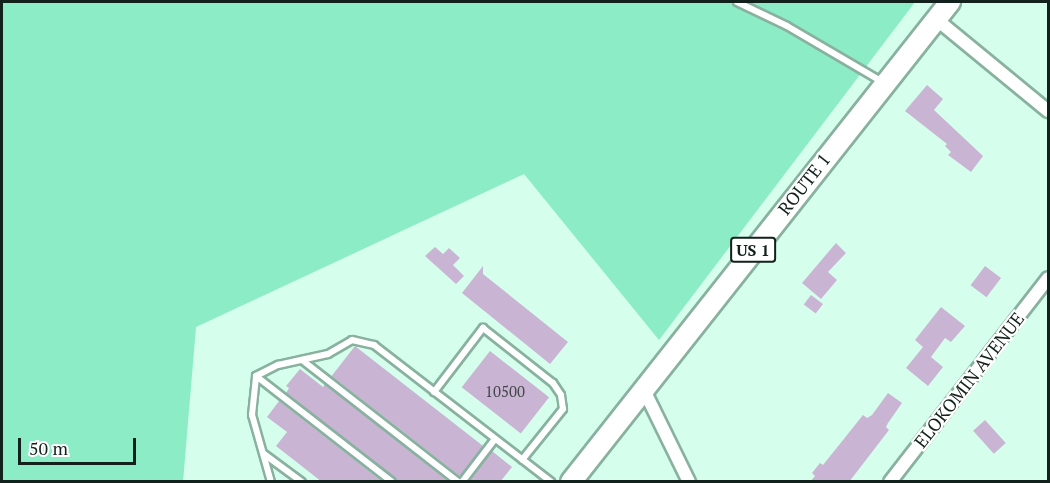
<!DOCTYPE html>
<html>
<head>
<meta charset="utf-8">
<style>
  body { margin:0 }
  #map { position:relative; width:1050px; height:483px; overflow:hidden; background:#d5ffec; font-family:"PT Serif",serif }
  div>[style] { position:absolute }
  .green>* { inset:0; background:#8becc6 }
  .building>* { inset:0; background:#cab4d3; transform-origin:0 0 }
  .roads { filter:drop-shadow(2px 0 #89b19f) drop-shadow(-2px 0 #89b19f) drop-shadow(0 2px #89b19f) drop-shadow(0 -2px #89b19f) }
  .service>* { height:6px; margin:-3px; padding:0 3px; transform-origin:3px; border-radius:3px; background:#fff }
  .minor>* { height:12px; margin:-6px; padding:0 6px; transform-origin:6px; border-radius:6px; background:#fff }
  .primary>* { height:20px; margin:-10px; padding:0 10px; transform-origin:10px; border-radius:10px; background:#fff }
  span { translate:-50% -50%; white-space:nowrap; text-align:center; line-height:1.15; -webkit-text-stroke:4.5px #fff; paint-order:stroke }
  .number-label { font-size:15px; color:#404649 }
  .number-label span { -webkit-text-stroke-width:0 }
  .shield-label span { padding:2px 4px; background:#fff; border:2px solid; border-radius:4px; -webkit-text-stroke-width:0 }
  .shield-label { font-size:16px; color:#12211b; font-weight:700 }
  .street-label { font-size:18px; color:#12211b }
  .frame { position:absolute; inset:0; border:3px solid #12211b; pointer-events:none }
  .scale { position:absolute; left:18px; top:438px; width:118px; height:27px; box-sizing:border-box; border:3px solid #12211b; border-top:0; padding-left:8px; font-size:18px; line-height:21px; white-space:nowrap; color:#12211b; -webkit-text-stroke:4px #fff; paint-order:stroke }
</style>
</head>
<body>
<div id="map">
  <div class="green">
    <div style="clip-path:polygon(2px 2px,915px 2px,659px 340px,524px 174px,196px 327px,183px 482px,2px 481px)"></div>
  </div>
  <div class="building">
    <div style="clip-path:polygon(927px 85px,943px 99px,934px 110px,983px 156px,971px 172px,948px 155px,951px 152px,945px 146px,947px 144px,905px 111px)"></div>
    <div style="clip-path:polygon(836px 243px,846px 253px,828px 272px,837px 280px,821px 299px,802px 283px)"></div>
    <div style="clip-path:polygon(435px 247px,443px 254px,449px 248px,460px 258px,453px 265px,464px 276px,456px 284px,425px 256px)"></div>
    <div style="clip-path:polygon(483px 266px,483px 274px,568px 342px,550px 364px,462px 293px)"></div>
    <div style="left:985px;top:266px;width:20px;height:24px;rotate:37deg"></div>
    <div style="left:811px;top:295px;width:15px;height:12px;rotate:37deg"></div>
    <div style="clip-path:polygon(941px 307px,965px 326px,951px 342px,945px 338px,931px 357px,943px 367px,928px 386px,906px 368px,923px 347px,915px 340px)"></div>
    <div style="left:355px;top:346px;width:163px;height:38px;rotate:38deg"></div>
    <div style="left:490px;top:351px;width:75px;height:46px;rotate:38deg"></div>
    <div style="clip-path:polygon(300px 369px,323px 387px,325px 384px,449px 482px,397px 482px,286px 393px,289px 388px,286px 386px)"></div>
    <div style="clip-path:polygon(888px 393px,902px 403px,888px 423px,886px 427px,889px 430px,849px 482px,810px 482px,815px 476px,812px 473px,820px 463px,823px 465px,863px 415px,867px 418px,872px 415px)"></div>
    <div style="clip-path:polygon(279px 401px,383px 482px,322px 482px,276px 446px,287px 432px,267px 417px)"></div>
    <div style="left:985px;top:420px;width:31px;height:16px;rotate:48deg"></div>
    <div style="clip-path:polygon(492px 451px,512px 467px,500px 482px,469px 482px)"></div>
  </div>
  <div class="roads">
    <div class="service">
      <div style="left:737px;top:2px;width:55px;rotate:25.6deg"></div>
      <div style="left:787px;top:26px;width:113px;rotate:30.4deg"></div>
      <div style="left:302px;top:360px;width:198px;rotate:38deg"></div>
      <div style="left:256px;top:376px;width:172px;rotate:37.9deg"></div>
      <div style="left:434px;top:392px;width:81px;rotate:-52.6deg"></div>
      <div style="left:483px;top:328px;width:89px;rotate:38.2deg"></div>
      <div style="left:553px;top:383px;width:14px;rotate:56deg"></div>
      <div style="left:561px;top:395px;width:14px;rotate:82deg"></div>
      <div style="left:563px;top:409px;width:65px;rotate:128.8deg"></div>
      <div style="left:264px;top:454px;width:47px;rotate:36.4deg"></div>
      <div style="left:271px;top:482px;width:70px;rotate:-105.8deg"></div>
      <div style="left:252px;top:415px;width:39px;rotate:-84deg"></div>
      <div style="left:256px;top:376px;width:25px;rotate:-27deg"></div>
      <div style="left:278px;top:365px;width:51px;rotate:-12.4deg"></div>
      <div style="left:328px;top:354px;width:28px;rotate:-30deg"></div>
      <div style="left:352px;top:340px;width:23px;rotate:13deg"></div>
      <div style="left:374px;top:345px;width:224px;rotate:37.7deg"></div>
      <div style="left:462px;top:482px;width:54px;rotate:-52.5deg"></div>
    </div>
    <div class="minor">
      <div style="left:936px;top:19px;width:145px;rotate:39.4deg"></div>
      <div style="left:643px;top:388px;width:105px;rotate:63.9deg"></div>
      <div style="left:890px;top:482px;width:258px;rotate:-52.2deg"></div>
    </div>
    <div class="primary">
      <div style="left:571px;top:482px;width:612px;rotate:-51.71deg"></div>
    </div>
  </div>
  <div class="number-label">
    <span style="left:505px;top:392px">10500</span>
  </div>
  <div class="shield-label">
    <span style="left:753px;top:250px">US 1</span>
  </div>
  <div class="street-label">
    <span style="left:804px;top:184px;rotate:-52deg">ROUTE 1</span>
    <span style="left:969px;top:380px;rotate:-52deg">ELOKOMIN AVENUE</span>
  </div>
  <div class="frame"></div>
  <div class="scale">50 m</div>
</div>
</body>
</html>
